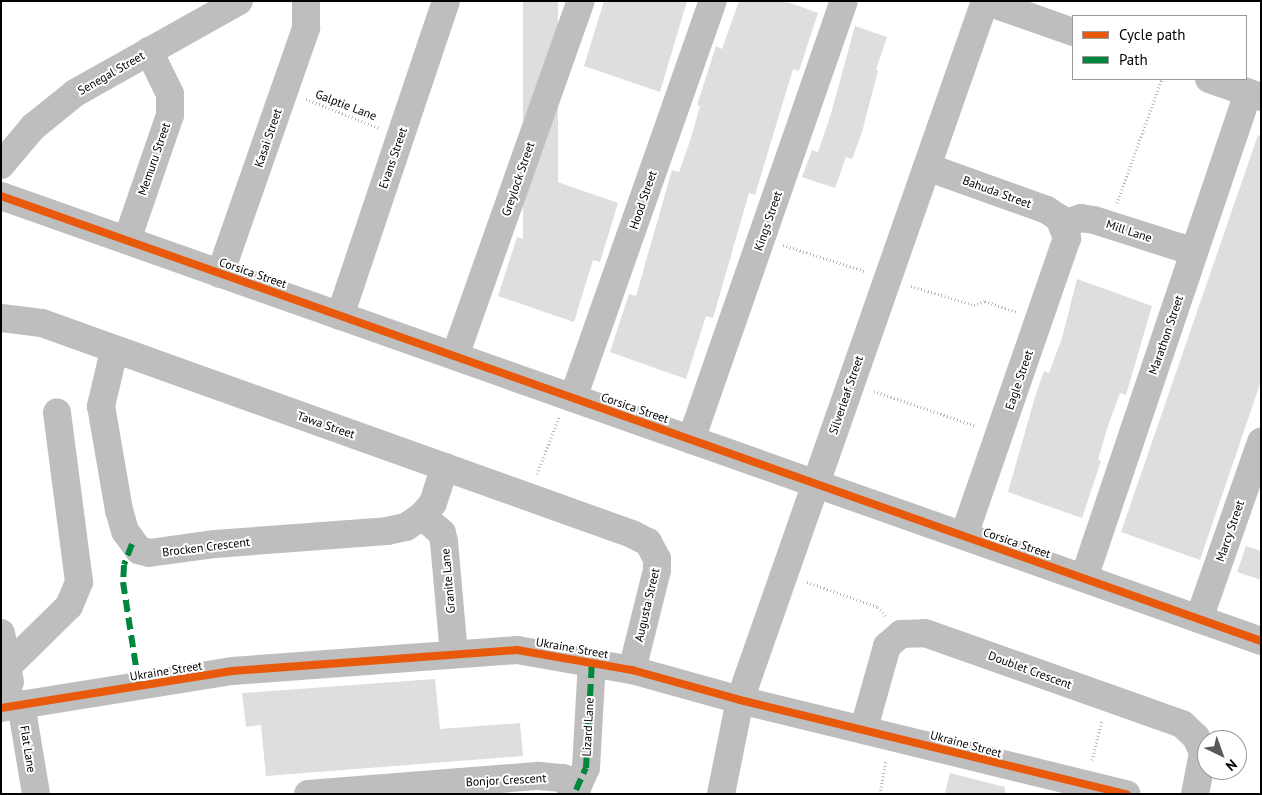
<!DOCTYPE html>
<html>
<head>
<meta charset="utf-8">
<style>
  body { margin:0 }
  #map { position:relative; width:1262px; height:795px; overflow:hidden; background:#fff; font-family:"PT Sans",sans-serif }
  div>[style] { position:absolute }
  .building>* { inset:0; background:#dedede; transform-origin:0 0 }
  .path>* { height:3px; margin-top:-1.5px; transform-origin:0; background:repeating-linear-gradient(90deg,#b9b9b9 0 1px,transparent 0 3.5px) }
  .minor>* { height:28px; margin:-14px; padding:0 14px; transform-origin:14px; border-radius:14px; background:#bebebe }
  .quiet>* { height:6px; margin-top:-3px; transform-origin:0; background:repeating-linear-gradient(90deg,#00873e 0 12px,transparent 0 18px) }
  .cycleway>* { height:8px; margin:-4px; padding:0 4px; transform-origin:4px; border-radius:4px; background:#e8590c }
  span { translate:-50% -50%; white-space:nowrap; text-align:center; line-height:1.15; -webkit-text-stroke:4px #fff; paint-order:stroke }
  .street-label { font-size:12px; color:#000 }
  .frame { position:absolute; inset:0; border:2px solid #000; pointer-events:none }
  .legend { position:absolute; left:1072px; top:15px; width:175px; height:65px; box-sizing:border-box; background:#fff; border:1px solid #999; margin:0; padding:6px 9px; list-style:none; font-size:15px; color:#000 }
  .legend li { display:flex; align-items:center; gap:10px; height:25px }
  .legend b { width:25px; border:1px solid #999 }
  .north { position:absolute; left:1197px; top:730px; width:50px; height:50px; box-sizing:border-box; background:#fff; border:1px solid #999; border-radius:50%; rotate:138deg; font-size:14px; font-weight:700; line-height:20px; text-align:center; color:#000 }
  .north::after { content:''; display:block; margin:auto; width:18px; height:22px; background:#595959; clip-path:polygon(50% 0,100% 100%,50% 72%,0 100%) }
</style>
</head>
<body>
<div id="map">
  <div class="building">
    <div style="left:523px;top:1px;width:35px;height:300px"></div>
    <div style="clip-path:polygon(604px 1px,687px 1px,660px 92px,584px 66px)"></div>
    <div style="clip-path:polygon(739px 1px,785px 1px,818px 13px,799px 71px,793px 69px,755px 195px,749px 193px,713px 318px,706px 316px,686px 379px,610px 352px,629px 294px,636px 296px,672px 170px,679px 172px,691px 138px,700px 106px,697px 105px,716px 46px,722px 49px)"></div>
    <div style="clip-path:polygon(855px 26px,887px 37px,876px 70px,878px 71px,862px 132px,852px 159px,846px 157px,835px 188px,802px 177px,812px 150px,818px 152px,830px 117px)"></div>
    <div style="clip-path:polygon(1258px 135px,1261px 136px,1261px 381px,1200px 560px,1121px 532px)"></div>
    <div style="clip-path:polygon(543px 177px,618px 203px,600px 262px,593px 260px,574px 322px,498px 296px,517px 237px,523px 239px)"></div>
    <div style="clip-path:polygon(1077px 279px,1152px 306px,1126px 395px,1120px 393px,1107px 429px,1098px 460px,1101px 461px,1082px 518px,1008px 492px,1035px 397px,1044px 371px,1049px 373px,1062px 338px)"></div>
    <div style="clip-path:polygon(1246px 546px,1261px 551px,1261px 580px,1237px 572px)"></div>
    <div style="clip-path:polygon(435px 679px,440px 729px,520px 723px,523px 756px,266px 776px,261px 725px,246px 727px,242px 693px)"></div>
    <div style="clip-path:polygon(950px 773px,1005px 787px,1005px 794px,945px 794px)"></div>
  </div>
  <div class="path">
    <div style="left:306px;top:99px;width:79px;rotate:21.7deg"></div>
    <div style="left:1117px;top:203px;width:132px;rotate:-70.1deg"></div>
    <div style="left:783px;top:245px;width:86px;rotate:17.6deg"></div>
    <div style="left:911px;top:286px;width:66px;rotate:16.8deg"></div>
    <div style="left:974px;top:305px;width:12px;rotate:-20deg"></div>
    <div style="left:985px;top:301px;width:34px;rotate:19deg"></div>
    <div style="left:874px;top:391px;width:108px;rotate:18.9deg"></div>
    <div style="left:537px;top:474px;width:61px;rotate:-68.9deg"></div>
    <div style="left:807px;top:582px;width:75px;rotate:19.4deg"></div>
    <div style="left:878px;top:607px;width:12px;rotate:48deg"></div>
    <div style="left:1092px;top:760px;width:41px;rotate:-76deg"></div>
    <div style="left:880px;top:794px;width:35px;rotate:-80deg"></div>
  </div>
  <div class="minor">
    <div style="left:985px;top:1px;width:93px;rotate:19.4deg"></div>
    <div style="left:1209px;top:79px;width:55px;rotate:19.1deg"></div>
    <div style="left:1px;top:165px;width:50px;rotate:-49.9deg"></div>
    <div style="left:33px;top:127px;width:54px;rotate:-39deg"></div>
    <div style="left:75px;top:93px;width:188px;rotate:-29.3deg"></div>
    <div style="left:927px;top:167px;width:127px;rotate:19.7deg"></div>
    <div style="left:1047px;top:210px;width:14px;rotate:34deg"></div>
    <div style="left:1059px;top:218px;width:22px;rotate:68deg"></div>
    <div style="left:1067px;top:238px;width:315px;rotate:109.1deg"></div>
    <div style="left:1px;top:196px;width:1336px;rotate:19.45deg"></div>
    <div style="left:1063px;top:224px;width:19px;rotate:-18deg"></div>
    <div style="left:1081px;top:218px;width:13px;rotate:9deg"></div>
    <div style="left:1094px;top:220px;width:105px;rotate:17.7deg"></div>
    <div style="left:127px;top:240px;width:132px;rotate:-71deg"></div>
    <div style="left:170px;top:115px;width:21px;rotate:-90deg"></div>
    <div style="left:170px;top:94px;width:48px;rotate:-116deg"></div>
    <div style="left:220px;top:274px;width:261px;rotate:-70.7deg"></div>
    <div style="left:306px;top:28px;width:27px;rotate:-90deg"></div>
    <div style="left:340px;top:316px;width:332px;rotate:-71.4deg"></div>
    <div style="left:1px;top:318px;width:41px;rotate:7deg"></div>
    <div style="left:42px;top:323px;width:627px;rotate:19.68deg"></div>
    <div style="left:632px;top:534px;width:18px;rotate:27deg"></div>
    <div style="left:648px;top:542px;width:19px;rotate:62deg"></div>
    <div style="left:657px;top:559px;width:11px;rotate:90deg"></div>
    <div style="left:657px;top:570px;width:103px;rotate:104deg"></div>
    <div style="left:114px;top:351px;width:57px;rotate:103.3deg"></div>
    <div style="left:101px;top:406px;width:106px;rotate:80.2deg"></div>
    <div style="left:119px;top:510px;width:22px;rotate:74deg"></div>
    <div style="left:125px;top:531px;width:24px;rotate:54deg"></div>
    <div style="left:139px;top:550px;width:10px;rotate:17deg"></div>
    <div style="left:149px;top:553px;width:67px;rotate:-7.8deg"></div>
    <div style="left:215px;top:544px;width:172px;rotate:-4.3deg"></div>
    <div style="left:387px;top:531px;width:19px;rotate:-12deg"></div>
    <div style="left:406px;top:527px;width:19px;rotate:-35deg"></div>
    <div style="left:422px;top:516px;width:17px;rotate:-50deg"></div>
    <div style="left:433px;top:503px;width:38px;rotate:-72deg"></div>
    <div style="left:455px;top:356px;width:377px;rotate:-70.5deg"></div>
    <div style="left:573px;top:398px;width:421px;rotate:-70.6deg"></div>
    <div style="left:691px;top:440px;width:465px;rotate:-70.8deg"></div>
    <div style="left:422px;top:516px;width:26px;rotate:40deg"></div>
    <div style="left:442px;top:533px;width:9px;rotate:77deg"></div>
    <div style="left:444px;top:542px;width:112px;rotate:84.9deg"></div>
    <div style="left:1084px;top:578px;width:512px;rotate:-71.32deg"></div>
    <div style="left:1199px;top:619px;width:188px;rotate:-70.7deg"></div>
    <div style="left:1px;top:633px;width:50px;rotate:79.6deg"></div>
    <div style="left:7px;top:667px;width:87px;rotate:-44.5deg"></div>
    <div style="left:69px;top:606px;width:26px;rotate:-67deg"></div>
    <div style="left:79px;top:582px;width:171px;rotate:-97.4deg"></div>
    <div style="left:21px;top:704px;width:91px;rotate:80.5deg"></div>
    <div style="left:1px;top:708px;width:234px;rotate:-9.1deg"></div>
    <div style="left:232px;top:671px;width:286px;rotate:-4.2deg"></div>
    <div style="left:517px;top:650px;width:117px;rotate:9.9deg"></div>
    <div style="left:632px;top:670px;width:112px;rotate:15.5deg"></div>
    <div style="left:740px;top:700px;width:398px;rotate:13.7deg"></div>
    <div style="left:864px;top:728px;width:85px;rotate:-74.3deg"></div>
    <div style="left:887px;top:646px;width:18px;rotate:-41deg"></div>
    <div style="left:901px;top:634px;width:24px;rotate:-2deg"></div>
    <div style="left:925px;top:633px;width:273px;rotate:19.5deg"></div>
    <div style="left:1182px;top:724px;width:19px;rotate:43deg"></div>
    <div style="left:1196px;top:737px;width:17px;rotate:66deg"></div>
    <div style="left:1203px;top:753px;width:42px;rotate:101deg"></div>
    <div style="left:576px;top:790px;width:24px;rotate:-66deg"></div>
    <div style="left:586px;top:768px;width:106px;rotate:-86.8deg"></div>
    <div style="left:308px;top:794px;width:232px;rotate:-4.5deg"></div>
    <div style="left:539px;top:776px;width:24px;rotate:5deg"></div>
    <div style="left:563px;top:778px;width:21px;rotate:49deg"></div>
    <div style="left:721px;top:794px;width:96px;rotate:-78.6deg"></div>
    <div style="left:740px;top:700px;width:741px;rotate:-70.68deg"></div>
  </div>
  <div class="quiet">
    <div style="left:132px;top:544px;width:22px;rotate:111deg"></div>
    <div style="left:124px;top:565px;width:17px;rotate:93deg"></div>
    <div style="left:123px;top:582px;width:106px;rotate:81.3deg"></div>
    <div style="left:576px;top:790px;width:24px;rotate:-66deg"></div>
    <div style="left:586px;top:768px;width:106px;rotate:-86.8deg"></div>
  </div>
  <div class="cycleway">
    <div style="left:1px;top:196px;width:1336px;rotate:19.45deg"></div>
    <div style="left:1px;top:708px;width:234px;rotate:-9.1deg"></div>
    <div style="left:232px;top:671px;width:286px;rotate:-4.2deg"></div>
    <div style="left:517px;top:650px;width:117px;rotate:9.9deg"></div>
    <div style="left:632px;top:670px;width:112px;rotate:15.5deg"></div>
    <div style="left:740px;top:700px;width:398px;rotate:13.7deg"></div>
  </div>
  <div class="street-label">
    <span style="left:111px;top:73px;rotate:-30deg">Senegal Street</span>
    <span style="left:346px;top:105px;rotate:21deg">Galptie Lane</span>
    <span style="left:268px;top:138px;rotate:-71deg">Kasai Street</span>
    <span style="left:393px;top:158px;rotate:-71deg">Evans Street</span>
    <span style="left:154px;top:159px;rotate:-71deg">Memuru Street</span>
    <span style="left:518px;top:179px;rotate:-71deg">Greylock Street</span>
    <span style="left:997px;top:192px;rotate:20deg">Bahuda Street</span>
    <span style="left:643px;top:200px;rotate:-71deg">Hood Street</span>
    <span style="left:768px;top:221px;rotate:-71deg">Kings Street</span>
    <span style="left:1129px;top:231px;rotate:18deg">Mill Lane</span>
    <span style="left:253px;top:273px;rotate:19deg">Corsica Street</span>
    <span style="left:1166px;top:335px;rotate:-71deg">Marathon Street</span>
    <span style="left:1019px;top:380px;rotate:-71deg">Eagle Street</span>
    <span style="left:846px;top:395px;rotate:-71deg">Silverleaf Street</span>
    <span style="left:635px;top:408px;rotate:19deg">Corsica Street</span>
    <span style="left:326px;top:425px;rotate:19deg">Tawa Street</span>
    <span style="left:1230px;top:531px;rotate:-71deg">Marcy Street</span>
    <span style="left:1017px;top:543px;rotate:19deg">Corsica Street</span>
    <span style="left:206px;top:547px;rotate:-7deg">Brocken Crescent</span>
    <span style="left:448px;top:581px;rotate:-95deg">Granite Lane</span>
    <span style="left:647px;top:605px;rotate:-77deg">Augusta Street</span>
    <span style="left:572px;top:648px;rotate:10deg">Ukraine Street</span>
    <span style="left:1030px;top:670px;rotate:20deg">Doublet Crescent</span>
    <span style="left:166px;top:671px;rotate:-9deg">Ukraine Street</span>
    <span style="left:588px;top:727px;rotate:-87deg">Lizard Lane</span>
    <span style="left:966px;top:744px;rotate:15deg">Ukraine Street</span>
    <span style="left:28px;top:749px;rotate:81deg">Flat Lane</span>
    <span style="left:506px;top:780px;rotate:-3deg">Bonjor Crescent</span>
  </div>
  <div class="frame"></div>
  <ul class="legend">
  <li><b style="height:6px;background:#e8590c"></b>Cycle path</li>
  <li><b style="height:6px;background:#00873e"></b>Path</li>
  </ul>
  <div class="north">N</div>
</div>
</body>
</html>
